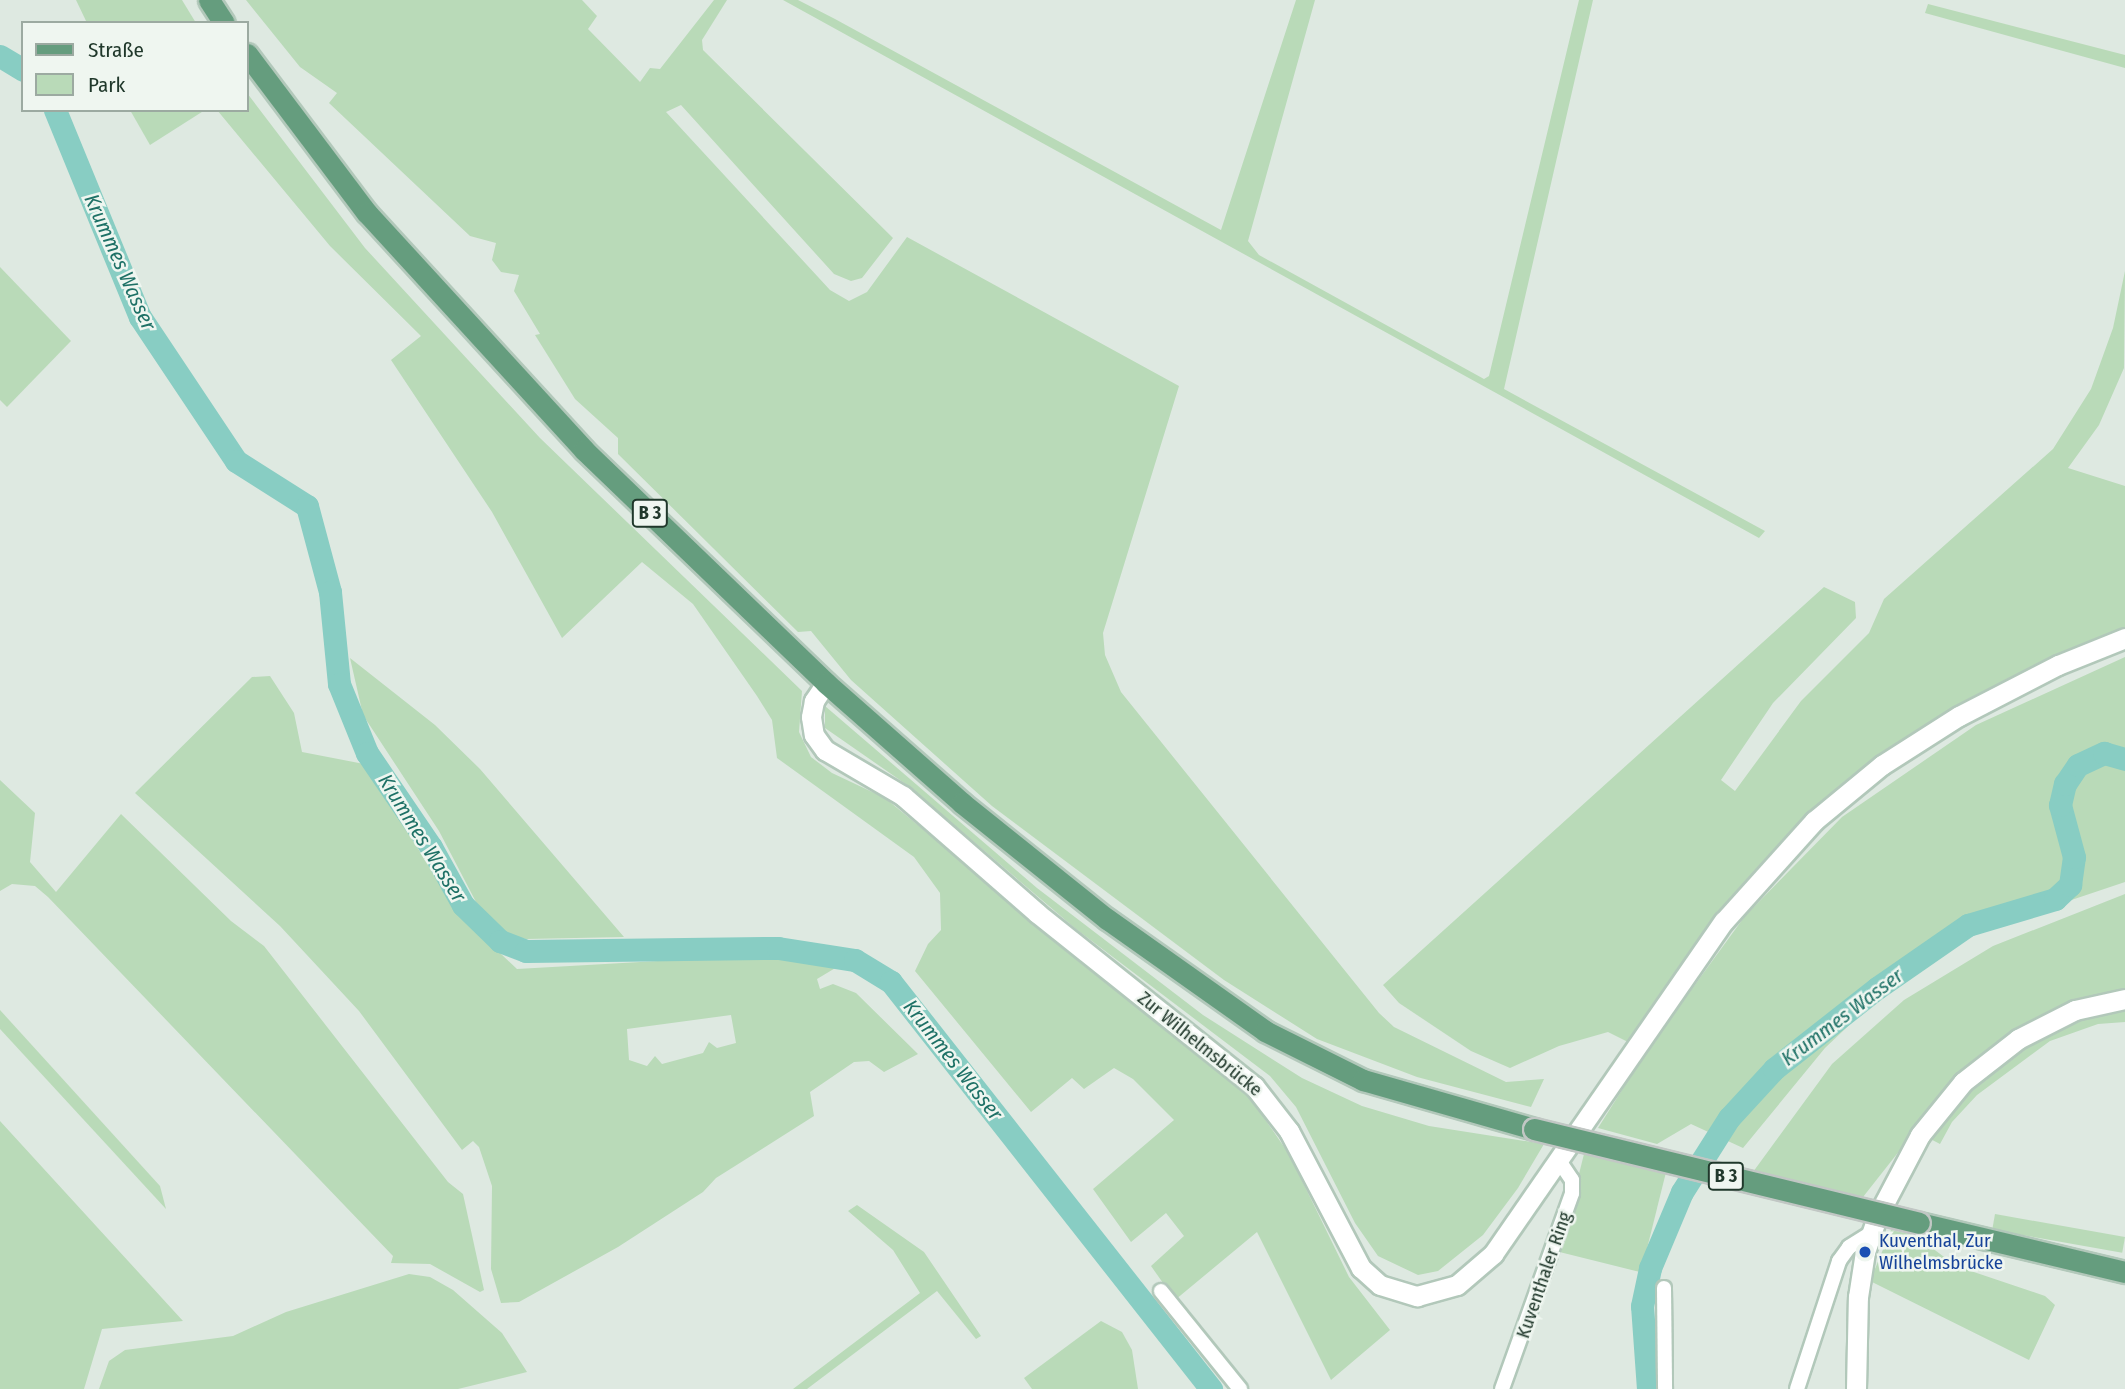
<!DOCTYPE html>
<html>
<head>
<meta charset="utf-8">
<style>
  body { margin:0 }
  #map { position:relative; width:2125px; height:1389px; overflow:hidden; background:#dee9e1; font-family:"Fira Sans Condensed",sans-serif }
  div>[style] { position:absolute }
  .green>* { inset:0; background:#b9dab8; transform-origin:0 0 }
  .river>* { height:23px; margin:-11.5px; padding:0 11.5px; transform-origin:11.5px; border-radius:11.5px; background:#88cdc3 }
  .roads { filter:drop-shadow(2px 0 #b2c8ba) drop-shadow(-2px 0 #b2c8ba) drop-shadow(0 2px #b2c8ba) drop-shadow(0 -2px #b2c8ba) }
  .street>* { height:14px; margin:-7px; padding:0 7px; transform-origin:7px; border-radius:7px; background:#fff }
  .secondary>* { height:19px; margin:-9.5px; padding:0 9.5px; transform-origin:9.5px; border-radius:9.5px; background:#fff }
  .primary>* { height:21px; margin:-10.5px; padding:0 10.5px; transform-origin:10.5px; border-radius:10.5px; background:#659d7e }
  .bridges { filter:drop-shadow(2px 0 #c1c7c4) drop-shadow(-2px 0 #c1c7c4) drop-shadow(0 2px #c1c7c4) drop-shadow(0 -2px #c1c7c4) }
  .primary-bridge>* { height:21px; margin:-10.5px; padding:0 10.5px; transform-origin:10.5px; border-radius:10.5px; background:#659d7e }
  .dots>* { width:19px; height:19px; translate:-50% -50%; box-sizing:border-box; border:4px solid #eff6f0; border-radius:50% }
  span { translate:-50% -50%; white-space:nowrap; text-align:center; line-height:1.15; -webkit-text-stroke:5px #eff6f0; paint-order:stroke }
  .shield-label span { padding:2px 5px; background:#eff6f0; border:2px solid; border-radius:5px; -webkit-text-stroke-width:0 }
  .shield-label { font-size:18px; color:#20382b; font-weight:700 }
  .street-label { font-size:19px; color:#20382b }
  .transit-label { font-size:19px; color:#164399 }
  .left { translate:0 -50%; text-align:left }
  .water-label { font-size:21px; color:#1e7166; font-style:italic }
  .legend { position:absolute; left:21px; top:21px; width:228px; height:91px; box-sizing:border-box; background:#eff6f0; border:2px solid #9caaa1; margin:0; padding:9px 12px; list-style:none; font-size:21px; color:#20382b }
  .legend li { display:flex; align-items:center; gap:14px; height:35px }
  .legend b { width:35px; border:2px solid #9caaa1 }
</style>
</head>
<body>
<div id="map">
  <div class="green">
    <div style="clip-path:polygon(76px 0,182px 0,196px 23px,87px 23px)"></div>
    <div style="clip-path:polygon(246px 0,582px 0,597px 16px,588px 29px,640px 82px,650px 68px,660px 69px,714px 0,727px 0,702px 40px,703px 50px,893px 238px,862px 278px,851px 281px,834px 274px,681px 105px,666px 112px,830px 290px,849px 301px,867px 292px,907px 237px,1179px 386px,1103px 633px,1105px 655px,1121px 692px,1379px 1013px,1394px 1027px,1506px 1082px,1544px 1079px,1531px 1107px,1417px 1077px,1317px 1039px,1224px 980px,992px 806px,851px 680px,811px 631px,798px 632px,618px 454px,618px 438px,575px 399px,535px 335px,540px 334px,514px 291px,519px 275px,501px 272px,492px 260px,496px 243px,470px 236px,329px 103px,337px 93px,300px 67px)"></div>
    <div style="clip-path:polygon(783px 0,798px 0,835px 19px,1221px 230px,1296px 0,1315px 0,1248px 241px,1259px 255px,1484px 379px,1489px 376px,1579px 0,1593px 0,1504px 389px,1765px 531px,1759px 538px)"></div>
    <div style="clip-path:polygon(1928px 4px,2125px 55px,2125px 68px,1925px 13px)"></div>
    <div style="clip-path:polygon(247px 93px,365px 248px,540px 438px,802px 691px,799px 732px,811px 757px,832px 773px,885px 798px,1251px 1099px,1289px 1154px,1349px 1277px,1390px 1330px,1331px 1380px,1257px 1232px,1175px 1300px,1151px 1266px,1184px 1236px,1166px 1213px,1131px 1242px,1093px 1189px,1174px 1120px,1133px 1079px,1114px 1068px,1084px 1089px,1072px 1078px,1031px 1112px,915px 971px,928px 944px,941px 930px,940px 893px,914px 857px,777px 758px,772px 720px,757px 696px,693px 604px,642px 562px,562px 638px,492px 512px,391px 360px,421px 336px,330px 246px,217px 110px,247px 110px)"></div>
    <div style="clip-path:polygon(130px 110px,205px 110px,150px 145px)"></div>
    <div style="clip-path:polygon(0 267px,71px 341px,7px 407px,0 400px)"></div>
    <div style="clip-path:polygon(2125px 271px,2124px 368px,2099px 425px,2068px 468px,2125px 486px,2125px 629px,1969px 701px,1839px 786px,1783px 840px,1723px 911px,1630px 1043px,1608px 1032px,1559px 1046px,1510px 1068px,1471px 1051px,1399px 1003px,1383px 985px,1824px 587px,1855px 602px,1856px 618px,1773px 703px,1721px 780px,1735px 791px,1801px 701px,1869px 633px,1884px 599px,2053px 449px,2091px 389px,2113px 328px)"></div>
    <div style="clip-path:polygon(2125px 657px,2125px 882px,1970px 934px,1864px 1011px,1825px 1048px,1743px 1148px,1691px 1124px,1657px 1144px,1598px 1128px,1646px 1052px,1745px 916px,1842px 817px,1976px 725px)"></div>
    <div style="clip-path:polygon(350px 658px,435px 725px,480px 769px,624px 937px,526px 939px,505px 934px,476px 902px,439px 831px,363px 715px)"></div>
    <div style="clip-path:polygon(evenodd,270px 676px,294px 713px,302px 752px,364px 764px,461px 916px,517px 969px,746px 956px,824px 961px,837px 967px,817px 979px,820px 989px,833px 984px,856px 993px,918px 1054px,884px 1072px,869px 1061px,854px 1062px,810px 1092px,814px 1116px,716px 1178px,703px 1192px,618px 1247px,519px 1302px,501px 1303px,491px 1269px,492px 1186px,479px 1147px,473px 1141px,462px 1150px,359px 1011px,280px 926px,135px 793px,252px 677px,270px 676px,731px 1015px,736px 1043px,717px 1048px,709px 1042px,703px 1053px,662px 1064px,655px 1056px,647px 1066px,629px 1060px,627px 1029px,731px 1015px)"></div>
    <div style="clip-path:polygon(825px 706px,1037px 888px,1203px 1015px,1302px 1078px,1362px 1106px,1429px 1126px,1544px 1144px,1518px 1188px,1483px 1235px,1438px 1271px,1418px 1275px,1378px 1256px,1355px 1223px,1296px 1107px,1270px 1076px,1076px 929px,907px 785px,825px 728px)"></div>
    <div style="clip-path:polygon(0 780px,35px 813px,30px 862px,56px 892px,121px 814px,231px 921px,264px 946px,448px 1182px,463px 1194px,484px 1290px,480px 1292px,430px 1264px,391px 1263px,393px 1256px,48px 897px,35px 886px,12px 884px,0 891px)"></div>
    <div style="clip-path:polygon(2125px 894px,2125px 1022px,2098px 1024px,2050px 1041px,1977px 1095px,1952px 1122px,1940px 1144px,1915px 1131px,1863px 1197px,1753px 1172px,1832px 1064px,1904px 1000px,1993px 946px)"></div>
    <div style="clip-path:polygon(0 1010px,160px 1186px,166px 1209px,0 1029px)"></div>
    <div style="clip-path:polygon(0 1121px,183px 1321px,102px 1329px,84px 1389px,0 1389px)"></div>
    <div style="left:1584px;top:1154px;width:84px;height:101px;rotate:14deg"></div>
    <div style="clip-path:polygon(857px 1205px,924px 1252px,981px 1336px,976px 1339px,937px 1291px,807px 1389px,793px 1389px,920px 1293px,893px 1250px,848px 1211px)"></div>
    <div style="left:1995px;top:1214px;width:132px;height:16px;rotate:10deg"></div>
    <div style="clip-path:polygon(1891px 1230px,1915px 1235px,1956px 1266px,2045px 1296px,2055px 1305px,2029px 1360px,1870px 1281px)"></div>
    <div style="clip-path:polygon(409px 1274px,430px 1277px,453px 1290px,502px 1333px,527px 1372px,458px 1389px,99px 1389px,109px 1361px,125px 1350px,233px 1336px,286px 1312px)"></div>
    <div style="clip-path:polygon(1101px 1321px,1122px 1332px,1132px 1350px,1138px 1389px,1032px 1389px,1024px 1378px)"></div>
  </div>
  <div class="river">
    <div style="left:0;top:56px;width:27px;rotate:31deg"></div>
    <div style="left:55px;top:110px;width:224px;rotate:67.7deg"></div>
    <div style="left:140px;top:317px;width:173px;rotate:56.3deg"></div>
    <div style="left:236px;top:461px;width:84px;rotate:32.4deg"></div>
    <div style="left:307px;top:506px;width:89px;rotate:75deg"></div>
    <div style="left:330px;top:592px;width:92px;rotate:84.4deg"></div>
    <div style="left:339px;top:684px;width:74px;rotate:67.9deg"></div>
    <div style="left:367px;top:753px;width:114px;rotate:55.8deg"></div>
    <div style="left:431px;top:847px;width:66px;rotate:61.1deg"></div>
    <div style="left:463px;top:905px;width:52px;rotate:44.2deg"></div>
    <div style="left:500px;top:941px;width:28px;rotate:21deg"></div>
    <div style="left:526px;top:951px;width:252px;rotate:-0.7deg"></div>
    <div style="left:778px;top:948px;width:78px;rotate:8.9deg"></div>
    <div style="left:855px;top:960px;width:42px;rotate:31.4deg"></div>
    <div style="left:891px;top:982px;width:518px;rotate:51.82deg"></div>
    <div style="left:1648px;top:1389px;width:83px;rotate:-94.1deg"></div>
    <div style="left:1642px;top:1306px;width:39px;rotate:-78deg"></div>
    <div style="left:1650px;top:1268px;width:82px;rotate:-67.2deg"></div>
    <div style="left:1682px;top:1192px;width:88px;rotate:-57.6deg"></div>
    <div style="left:1729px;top:1118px;width:67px;rotate:-47.4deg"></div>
    <div style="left:1774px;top:1069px;width:131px;rotate:-38.2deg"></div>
    <div style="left:1877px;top:988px;width:111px;rotate:-34.7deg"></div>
    <div style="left:1968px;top:925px;width:91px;rotate:-16.6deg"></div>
    <div style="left:2055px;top:899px;width:21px;rotate:-43deg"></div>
    <div style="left:2070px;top:885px;width:28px;rotate:-82deg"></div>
    <div style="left:2074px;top:857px;width:54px;rotate:-105.1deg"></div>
    <div style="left:2060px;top:805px;width:22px;rotate:-77deg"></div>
    <div style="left:2065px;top:784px;width:23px;rotate:-56deg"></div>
    <div style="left:2078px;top:765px;width:29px;rotate:-25deg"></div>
    <div style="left:2104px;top:753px;width:22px;rotate:16deg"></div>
  </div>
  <div class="roads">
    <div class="street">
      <div style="left:1664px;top:1288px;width:101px;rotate:89.4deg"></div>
      <div style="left:1161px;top:1291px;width:126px;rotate:51.1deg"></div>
      <div style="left:1502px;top:1389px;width:208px;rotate:-70.3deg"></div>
      <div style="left:1572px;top:1193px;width:13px;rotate:-90deg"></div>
      <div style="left:1572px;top:1180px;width:22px;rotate:-124deg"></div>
      <div style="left:1797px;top:1389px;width:135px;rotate:-71.8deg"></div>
      <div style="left:1839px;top:1261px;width:17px;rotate:-54deg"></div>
      <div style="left:1849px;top:1247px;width:25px;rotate:-32deg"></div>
    </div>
    <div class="secondary">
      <div style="left:826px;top:683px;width:22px;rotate:124deg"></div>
      <div style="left:814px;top:701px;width:16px;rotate:101deg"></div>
      <div style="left:811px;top:717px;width:18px;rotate:81deg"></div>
      <div style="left:814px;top:735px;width:19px;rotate:54deg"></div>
      <div style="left:825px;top:750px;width:91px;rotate:30.5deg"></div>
      <div style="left:903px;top:796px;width:178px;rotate:41.1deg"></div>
      <div style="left:1037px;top:913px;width:278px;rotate:38.6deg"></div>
      <div style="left:1254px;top:1086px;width:57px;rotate:52.1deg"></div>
      <div style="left:1289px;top:1131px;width:155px;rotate:62.3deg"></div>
      <div style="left:1361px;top:1268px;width:25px;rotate:42deg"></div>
      <div style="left:1380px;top:1285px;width:39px;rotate:17deg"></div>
      <div style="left:1417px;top:1296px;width:41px;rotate:-15.4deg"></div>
      <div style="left:1457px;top:1285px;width:48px;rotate:-40.7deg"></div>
      <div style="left:1493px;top:1254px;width:405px;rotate:-55.3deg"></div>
      <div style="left:1724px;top:921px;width:135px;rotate:-48deg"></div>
      <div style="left:1814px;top:821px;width:88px;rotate:-39.5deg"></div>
      <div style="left:1882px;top:765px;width:91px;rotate:-32.5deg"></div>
      <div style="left:1959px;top:716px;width:111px;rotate:-27.3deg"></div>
      <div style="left:2058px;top:665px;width:72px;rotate:-21.9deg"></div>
      <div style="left:1856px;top:1389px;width:92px;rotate:-88.8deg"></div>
      <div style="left:1858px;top:1297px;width:46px;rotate:-81.2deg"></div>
      <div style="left:1865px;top:1252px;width:39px;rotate:-71deg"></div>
      <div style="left:1878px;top:1215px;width:90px;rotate:-62.3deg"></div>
      <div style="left:1920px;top:1135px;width:68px;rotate:-50.9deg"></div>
      <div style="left:1963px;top:1082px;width:70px;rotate:-38deg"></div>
      <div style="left:2018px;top:1039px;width:64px;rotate:-27deg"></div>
      <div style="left:2075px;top:1010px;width:51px;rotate:-12.4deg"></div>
    </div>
    <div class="primary">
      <div style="left:209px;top:0;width:27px;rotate:57deg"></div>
      <div style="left:247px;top:54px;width:199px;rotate:53deg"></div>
      <div style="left:367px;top:213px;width:321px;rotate:47.5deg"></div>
      <div style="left:584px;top:450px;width:336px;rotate:43.9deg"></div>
      <div style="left:826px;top:683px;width:181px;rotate:41.4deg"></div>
      <div style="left:962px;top:803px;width:186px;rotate:38.7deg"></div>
      <div style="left:1107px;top:919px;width:194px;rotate:35.3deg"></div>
      <div style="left:1265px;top:1031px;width:110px;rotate:26.6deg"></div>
      <div style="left:1363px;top:1080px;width:178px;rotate:16deg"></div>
      <div style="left:1919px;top:1223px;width:212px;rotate:13.4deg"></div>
    </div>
  </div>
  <div class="bridges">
    <div class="primary-bridge">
      <div style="left:1534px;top:1129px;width:396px;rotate:13.7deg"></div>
    </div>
  </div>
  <div class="dots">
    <div style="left:1865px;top:1252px;background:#1a4fb4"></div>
  </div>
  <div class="shield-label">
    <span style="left:650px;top:513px">B 3</span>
    <span style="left:1726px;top:1176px">B 3</span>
  </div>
  <div class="street-label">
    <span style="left:1200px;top:1044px;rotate:39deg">Zur Wilhelmsbrücke</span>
    <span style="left:1544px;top:1275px;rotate:-71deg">Kuventhaler Ring</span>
  </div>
  <div class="transit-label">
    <span class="left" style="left:1879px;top:1252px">Kuventhal, Zur<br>Wilhelmsbrücke</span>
  </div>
  <div class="water-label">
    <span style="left:120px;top:262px;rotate:66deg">Krummes Wasser</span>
    <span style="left:422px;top:838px;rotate:58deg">Krummes Wasser</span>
    <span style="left:1842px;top:1017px;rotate:-37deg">Krummes Wasser</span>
    <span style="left:953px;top:1060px;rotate:52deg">Krummes Wasser</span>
  </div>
  <ul class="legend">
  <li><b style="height:9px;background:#659d7e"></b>Straße</li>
  <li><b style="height:19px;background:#b9dab8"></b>Park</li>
  </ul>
</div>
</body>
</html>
